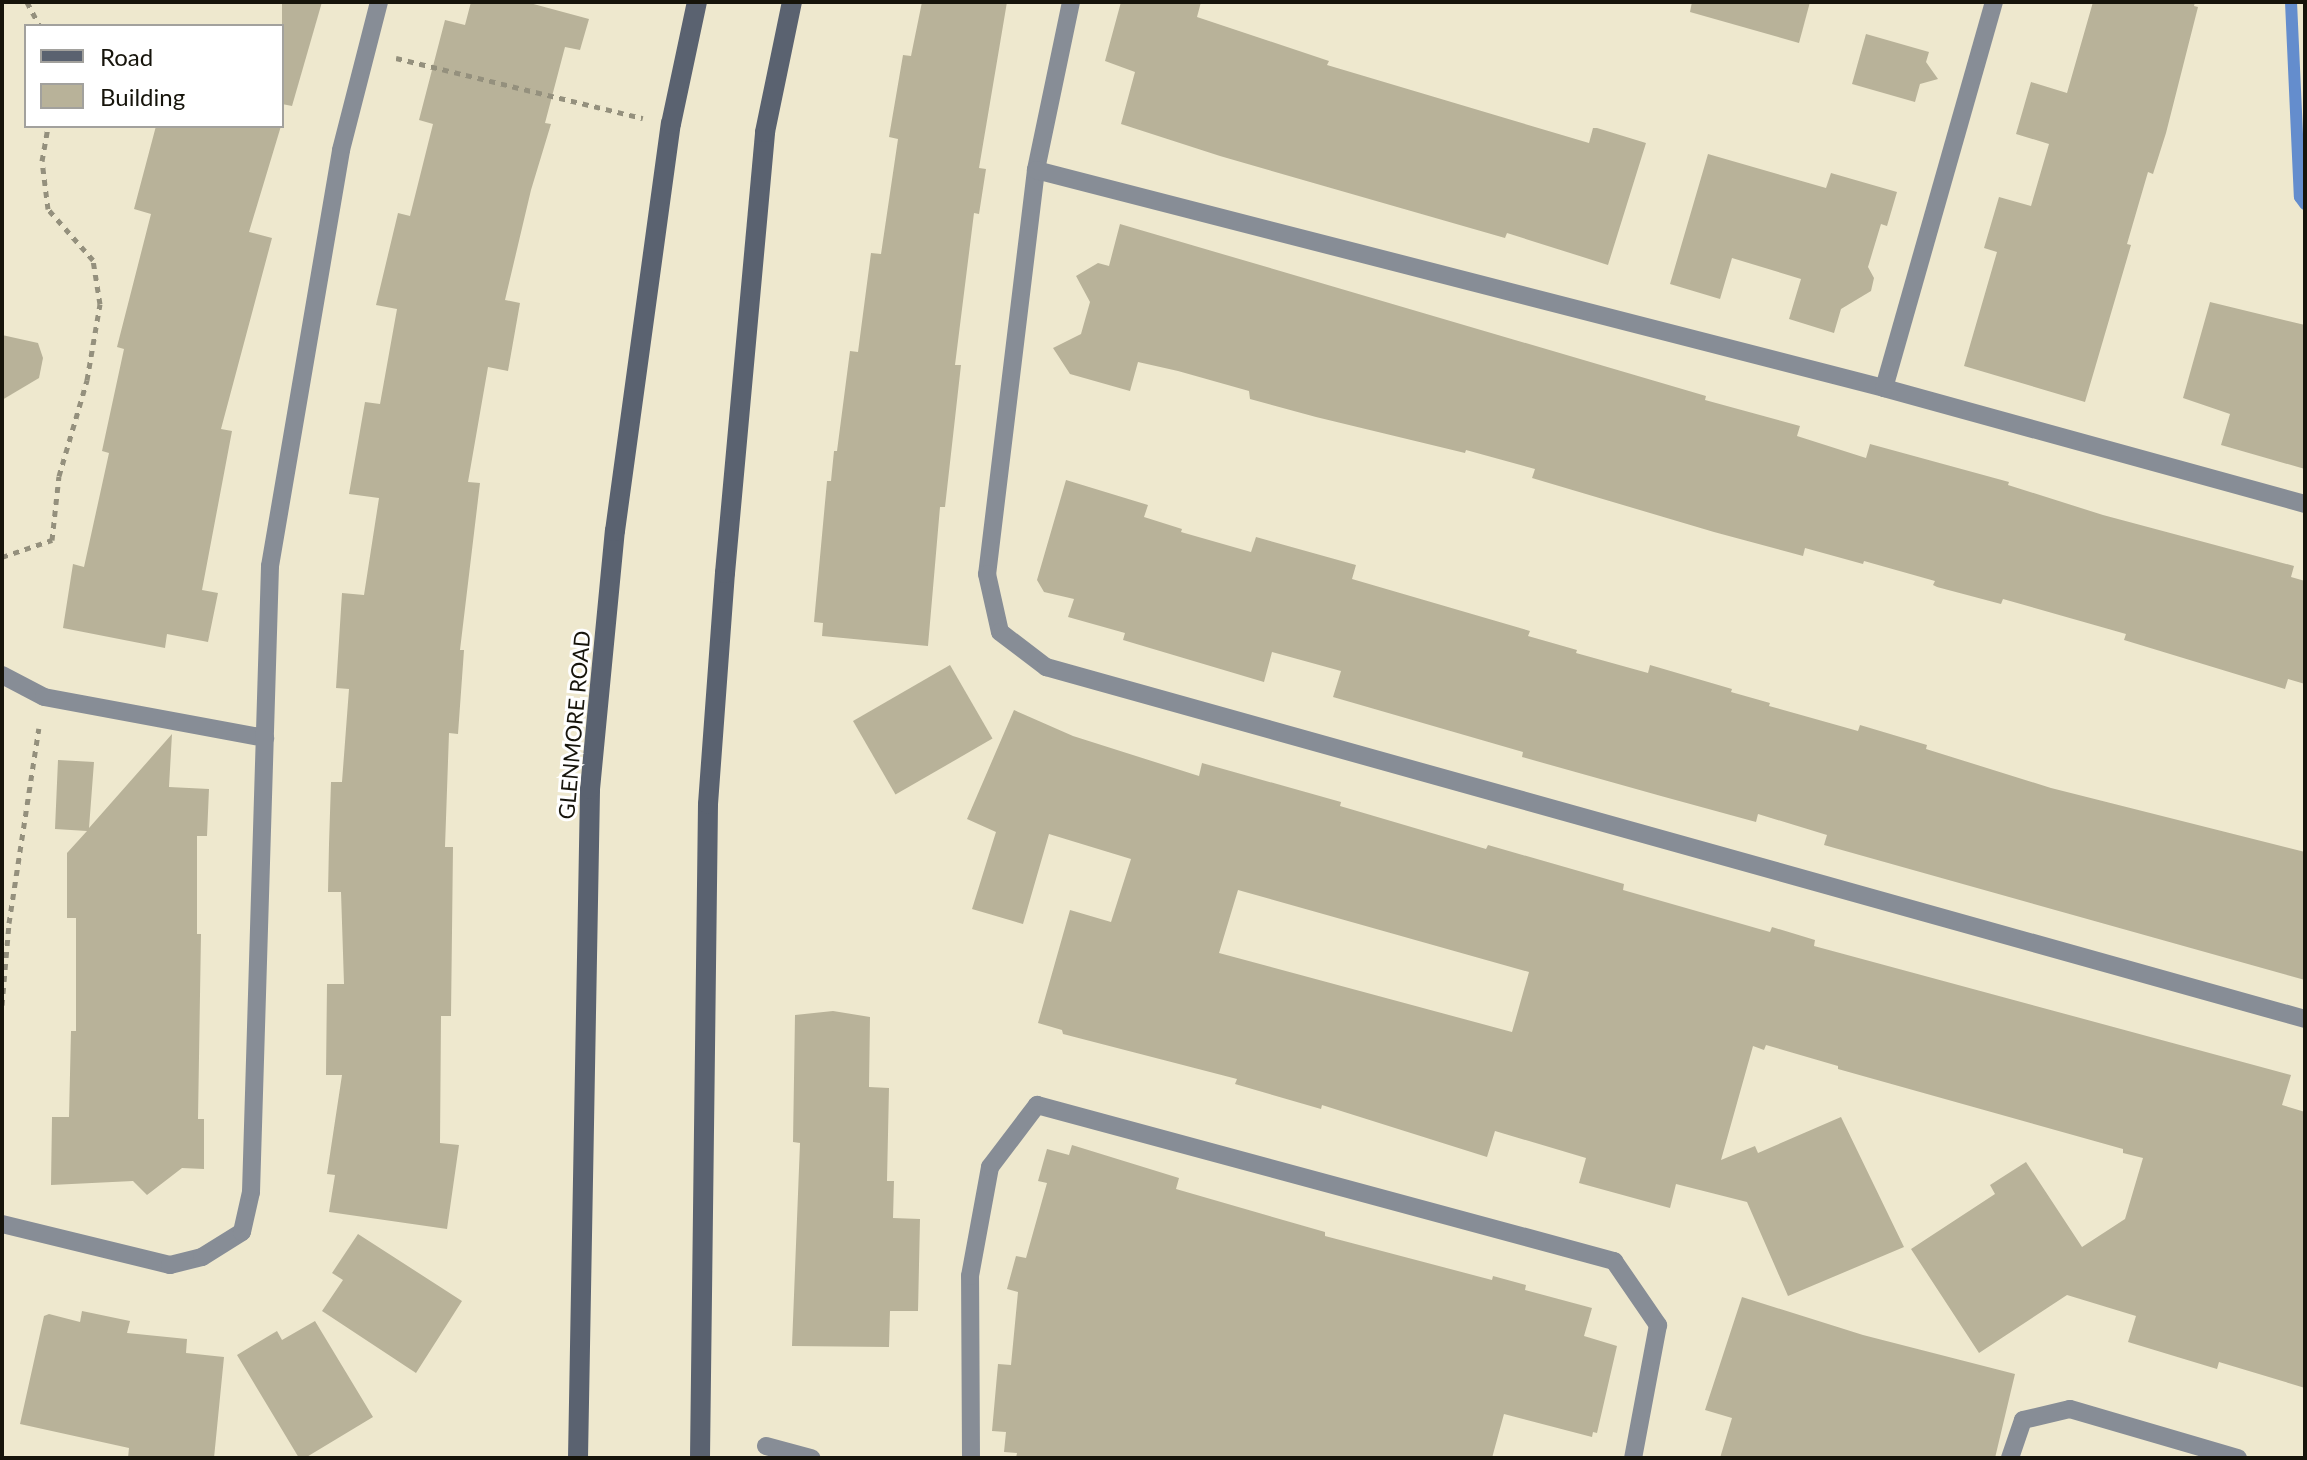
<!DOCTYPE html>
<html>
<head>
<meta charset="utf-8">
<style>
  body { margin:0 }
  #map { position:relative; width:2307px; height:1460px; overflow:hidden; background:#eee8ce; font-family:Lato,sans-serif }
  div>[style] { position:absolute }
  .stream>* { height:12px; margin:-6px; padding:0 6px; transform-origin:6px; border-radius:6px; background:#648dcd }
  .building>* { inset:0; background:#b8b299; transform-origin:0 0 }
  .path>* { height:5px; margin-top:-2.5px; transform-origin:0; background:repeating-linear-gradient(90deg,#94907d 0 6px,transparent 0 12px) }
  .lane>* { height:18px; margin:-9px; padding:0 9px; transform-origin:9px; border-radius:9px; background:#878d96 }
  .secondary>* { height:20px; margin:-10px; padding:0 10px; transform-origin:10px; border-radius:10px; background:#5a6270 }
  span { translate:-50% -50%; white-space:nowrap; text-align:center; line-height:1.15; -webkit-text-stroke:6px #fff; paint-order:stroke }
  .street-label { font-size:22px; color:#16140b }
  .frame { position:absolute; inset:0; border:4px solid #16140b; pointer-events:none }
  .legend { position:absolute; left:24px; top:24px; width:260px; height:104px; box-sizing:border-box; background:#fff; border:2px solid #a2a19d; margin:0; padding:10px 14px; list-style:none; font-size:24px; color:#16140b }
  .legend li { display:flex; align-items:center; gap:16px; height:40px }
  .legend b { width:40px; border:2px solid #a2a19d }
</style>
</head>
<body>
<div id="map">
  <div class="stream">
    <div style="left:2291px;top:2px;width:195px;rotate:87.4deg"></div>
    <div style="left:2300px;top:197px;width:9px;rotate:54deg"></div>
  </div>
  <div class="building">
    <div style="clip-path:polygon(282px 2px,322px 2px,292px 106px,282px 104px)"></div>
    <div style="clip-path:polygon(471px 2px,526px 2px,589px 19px,580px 50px,565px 47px,545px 123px,551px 124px,531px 190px,505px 300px,520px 303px,508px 371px,488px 367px,468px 482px,480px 483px,460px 650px,464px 650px,458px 734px,449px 733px,445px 847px,453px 847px,451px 1016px,441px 1016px,440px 1143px,459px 1145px,447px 1229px,329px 1212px,335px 1175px,327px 1174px,342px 1075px,326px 1075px,327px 984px,344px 984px,341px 892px,328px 892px,329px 844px,331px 782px,342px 782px,349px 689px,336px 688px,342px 593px,364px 595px,379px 498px,349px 494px,365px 402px,380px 404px,397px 309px,376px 305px,398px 213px,410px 216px,433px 124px,419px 120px,445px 20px,465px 25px)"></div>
    <div style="clip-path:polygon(922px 2px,1007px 2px,979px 168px,986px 169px,979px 214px,974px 213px,955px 365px,961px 365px,945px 507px,940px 507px,928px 646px,822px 636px,823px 623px,814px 622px,827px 481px,831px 481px,834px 451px,837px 451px,850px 351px,858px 352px,871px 253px,881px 254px,898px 139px,889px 137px,903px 55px,911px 56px)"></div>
    <div style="clip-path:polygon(1121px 2px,1201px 2px,1197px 17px,1329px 61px,1327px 65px,1589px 143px,1593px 128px,1597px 128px,1646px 143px,1608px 265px,1507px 233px,1505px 238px,1220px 156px,1121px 124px,1135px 72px,1105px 61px)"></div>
    <div style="clip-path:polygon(1692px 2px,1810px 2px,1799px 43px,1690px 12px)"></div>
    <div style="clip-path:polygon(2093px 2px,2195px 2px,2194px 6px,2198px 7px,2166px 133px,2153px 174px,2148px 172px,2127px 244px,2131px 245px,2085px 402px,1964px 366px,1997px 252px,1984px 248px,1999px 197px,2031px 206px,2049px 144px,2016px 134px,2031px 82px,2067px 93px)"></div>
    <div style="clip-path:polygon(1866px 34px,1929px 52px,1926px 62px,1938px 79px,1920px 84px,1915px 102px,1852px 84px)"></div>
    <div style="clip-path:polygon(156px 126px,281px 126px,249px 232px,272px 238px,221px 429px,232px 431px,202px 590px,218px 593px,208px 642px,167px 634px,165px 648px,63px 628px,73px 564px,84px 567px,109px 453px,102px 451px,124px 349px,117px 347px,151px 214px,134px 209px)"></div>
    <div style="clip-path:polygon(1708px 154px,1826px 188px,1831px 173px,1897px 192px,1887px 226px,1881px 224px,1868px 267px,1874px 278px,1871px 291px,1841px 309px,1834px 333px,1789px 319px,1801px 279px,1732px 258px,1720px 299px,1670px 284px)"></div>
    <div style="clip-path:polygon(1120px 224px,1706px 396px,1705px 400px,1800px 426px,1797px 436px,1866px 458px,1870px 444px,2009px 482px,2008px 485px,2103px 515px,2294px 566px,2291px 577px,2305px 581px,2305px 684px,2288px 679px,2285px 689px,2124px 640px,2126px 634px,2003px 599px,2001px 604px,1937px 587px,1933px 585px,1935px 581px,1864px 561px,1863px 564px,1805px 548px,1803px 556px,1714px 532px,1532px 478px,1535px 469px,1466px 450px,1465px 453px,1316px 417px,1250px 399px,1249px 391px,1178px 371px,1138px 362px,1130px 391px,1070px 374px,1053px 348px,1081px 334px,1090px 302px,1076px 276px,1098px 263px,1109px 266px)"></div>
    <div style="clip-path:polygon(2210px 302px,2305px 325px,2305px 469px,2221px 445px,2230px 414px,2183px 398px)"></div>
    <div style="clip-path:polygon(2px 335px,38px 343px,43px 358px,39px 378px,2px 400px)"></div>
    <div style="clip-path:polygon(1066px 480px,1148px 505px,1144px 517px,1182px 529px,1181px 532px,1251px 552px,1256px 537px,1356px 565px,1352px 579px,1530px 631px,1528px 636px,1577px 650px,1576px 653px,1648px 673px,1650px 665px,1732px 689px,1731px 692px,1770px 703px,1769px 706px,1858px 731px,1860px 725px,1927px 745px,1926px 749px,2051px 788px,2305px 852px,2305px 980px,1824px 845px,1827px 835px,1758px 814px,1756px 822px,1661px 796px,1522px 757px,1523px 752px,1333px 697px,1341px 671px,1272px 652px,1264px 682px,1123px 640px,1125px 633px,1068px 617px,1074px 599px,1044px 592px,1037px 580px)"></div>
    <div style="left:950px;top:665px;width:85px;height:112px;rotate:60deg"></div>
    <div style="clip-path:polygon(evenodd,1014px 710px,1073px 736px,1199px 776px,1202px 763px,1341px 802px,1340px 806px,1486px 849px,1488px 845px,1624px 884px,1623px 890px,1770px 932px,1772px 927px,1815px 940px,1814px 946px,2291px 1075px,2282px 1105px,2305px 1112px,2305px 1388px,2219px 1362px,2217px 1369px,2128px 1342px,2136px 1316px,2067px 1295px,1979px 1353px,1911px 1249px,1995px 1194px,1990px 1185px,2026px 1162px,2082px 1247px,2125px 1219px,2143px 1158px,2123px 1153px,2123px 1149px,1838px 1069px,1838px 1066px,1766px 1045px,1764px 1050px,1753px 1046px,1721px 1160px,1755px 1146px,1758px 1153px,1841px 1117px,1904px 1247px,1788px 1296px,1747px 1202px,1676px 1184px,1670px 1208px,1579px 1183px,1586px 1158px,1495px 1131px,1487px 1157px,1322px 1105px,1321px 1109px,1235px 1084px,1237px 1079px,1063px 1034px,1062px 1030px,1038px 1023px,1070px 910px,1111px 922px,1131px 859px,1049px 834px,1023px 924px,972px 909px,996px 832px,967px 819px,1014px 710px,1238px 890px,1529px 972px,1512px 1032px,1219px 953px,1238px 890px)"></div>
    <div style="clip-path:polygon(172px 734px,169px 787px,209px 789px,207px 836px,197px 836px,197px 934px,201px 934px,198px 1119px,204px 1119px,204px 1169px,182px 1168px,147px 1195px,133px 1181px,51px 1185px,52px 1117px,69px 1117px,71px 1031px,76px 1031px,76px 918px,67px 918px,67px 853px,87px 831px,55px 829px,58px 760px,94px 762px,89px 828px)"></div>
    <div style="clip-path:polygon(833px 1011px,870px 1017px,869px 1087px,889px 1088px,887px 1181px,894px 1181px,893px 1218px,920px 1219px,918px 1311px,890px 1311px,889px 1347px,792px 1346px,800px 1143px,793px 1142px,795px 1015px)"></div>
    <div style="clip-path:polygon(1072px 1145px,1179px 1178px,1176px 1189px,1325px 1232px,1325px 1236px,1492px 1280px,1493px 1276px,1526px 1285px,1525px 1290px,1592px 1308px,1584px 1336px,1617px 1346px,1597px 1433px,1593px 1432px,1592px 1437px,1504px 1414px,1492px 1458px,1016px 1458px,1017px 1453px,1004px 1452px,1006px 1432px,992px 1431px,998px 1364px,1011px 1365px,1018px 1292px,1007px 1289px,1016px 1256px,1026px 1258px,1047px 1183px,1038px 1181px,1047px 1149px,1069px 1155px)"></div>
    <div style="clip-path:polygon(358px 1234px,462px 1301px,416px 1373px,322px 1311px,343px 1280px,332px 1273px)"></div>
    <div style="clip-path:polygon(1742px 1297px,1863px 1335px,2015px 1374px,1995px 1458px,1720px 1458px,1732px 1418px,1705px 1410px)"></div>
    <div style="clip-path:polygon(82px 1311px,130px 1321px,127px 1333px,187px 1339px,186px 1353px,224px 1357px,214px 1458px,128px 1458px,129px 1448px,20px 1424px,44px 1316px,49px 1314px,80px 1322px)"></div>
    <div style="clip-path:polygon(315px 1321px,373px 1417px,305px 1458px,299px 1458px,237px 1355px,277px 1331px,282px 1340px)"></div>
  </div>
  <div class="path">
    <div style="left:27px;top:2px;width:27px;rotate:62deg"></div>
    <div style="left:396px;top:58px;width:254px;rotate:13.7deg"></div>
    <div style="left:2px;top:557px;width:53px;rotate:-18.8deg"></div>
    <div style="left:52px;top:540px;width:64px;rotate:-83.8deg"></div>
    <div style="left:59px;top:476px;width:100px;rotate:-73.7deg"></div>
    <div style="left:87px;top:380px;width:77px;rotate:-80.3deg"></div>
    <div style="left:100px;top:304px;width:45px;rotate:-99deg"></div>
    <div style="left:93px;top:260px;width:68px;rotate:-131.4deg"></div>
    <div style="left:48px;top:209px;width:48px;rotate:-97.1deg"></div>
    <div style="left:42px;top:161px;width:36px;rotate:-80deg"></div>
    <div style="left:2px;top:1005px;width:82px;rotate:-85.1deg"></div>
    <div style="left:9px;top:923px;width:197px;rotate:-81.3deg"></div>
  </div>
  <div class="lane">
    <div style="left:1071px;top:2px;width:172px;rotate:101.8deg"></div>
    <div style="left:1036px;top:170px;width:407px;rotate:96.9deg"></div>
    <div style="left:987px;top:574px;width:59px;rotate:77.4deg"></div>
    <div style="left:1000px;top:632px;width:58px;rotate:37.3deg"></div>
    <div style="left:1046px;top:667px;width:1307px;rotate:15.62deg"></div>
    <div style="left:1036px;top:170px;width:876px;rotate:14.42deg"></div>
    <div style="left:1884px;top:388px;width:437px;rotate:15.4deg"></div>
    <div style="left:1884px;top:388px;width:401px;rotate:-74.1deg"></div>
    <div style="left:2px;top:675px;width:47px;rotate:27.6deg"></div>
    <div style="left:44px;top:697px;width:225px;rotate:10.5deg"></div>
    <div style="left:2px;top:1224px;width:173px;rotate:13.7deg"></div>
    <div style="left:170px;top:1265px;width:33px;rotate:-14deg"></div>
    <div style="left:202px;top:1257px;width:47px;rotate:-32deg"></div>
    <div style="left:242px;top:1232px;width:41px;rotate:-77.3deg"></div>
    <div style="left:251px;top:1192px;width:626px;rotate:-88.26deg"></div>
    <div style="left:270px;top:566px;width:422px;rotate:-80.3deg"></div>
    <div style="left:341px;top:150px;width:153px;rotate:-75.6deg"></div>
    <div style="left:766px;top:1446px;width:47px;rotate:14.9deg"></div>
    <div style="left:971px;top:1458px;width:182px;rotate:-90.3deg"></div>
    <div style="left:970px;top:1276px;width:111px;rotate:-79.6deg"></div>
    <div style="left:990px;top:1167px;width:78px;rotate:-52.8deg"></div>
    <div style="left:1037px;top:1105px;width:598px;rotate:15.13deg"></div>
    <div style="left:1614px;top:1261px;width:78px;rotate:55.5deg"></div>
    <div style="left:1658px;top:1325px;width:135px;rotate:100.6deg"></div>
    <div style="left:2010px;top:1458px;width:40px;rotate:-71.1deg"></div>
    <div style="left:2023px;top:1420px;width:48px;rotate:-13.2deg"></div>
    <div style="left:2070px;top:1409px;width:175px;rotate:16.3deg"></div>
  </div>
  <div class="secondary">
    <div style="left:578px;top:1458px;width:669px;rotate:-88.97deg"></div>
    <div style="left:590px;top:789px;width:259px;rotate:-84.5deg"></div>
    <div style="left:615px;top:531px;width:411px;rotate:-82.2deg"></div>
    <div style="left:671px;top:124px;width:125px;rotate:-78deg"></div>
    <div style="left:700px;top:1458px;width:654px;rotate:-89.3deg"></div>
    <div style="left:708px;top:804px;width:232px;rotate:-85.8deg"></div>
    <div style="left:725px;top:573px;width:443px;rotate:-84.8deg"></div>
    <div style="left:765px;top:132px;width:133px;rotate:-78.3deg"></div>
  </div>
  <div class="street-label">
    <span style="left:574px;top:725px;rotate:-85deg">GLENMORE ROAD</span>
  </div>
  <div class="frame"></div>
  <ul class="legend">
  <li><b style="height:10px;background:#5a6270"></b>Road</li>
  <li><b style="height:22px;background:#b8b299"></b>Building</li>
  </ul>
</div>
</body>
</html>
